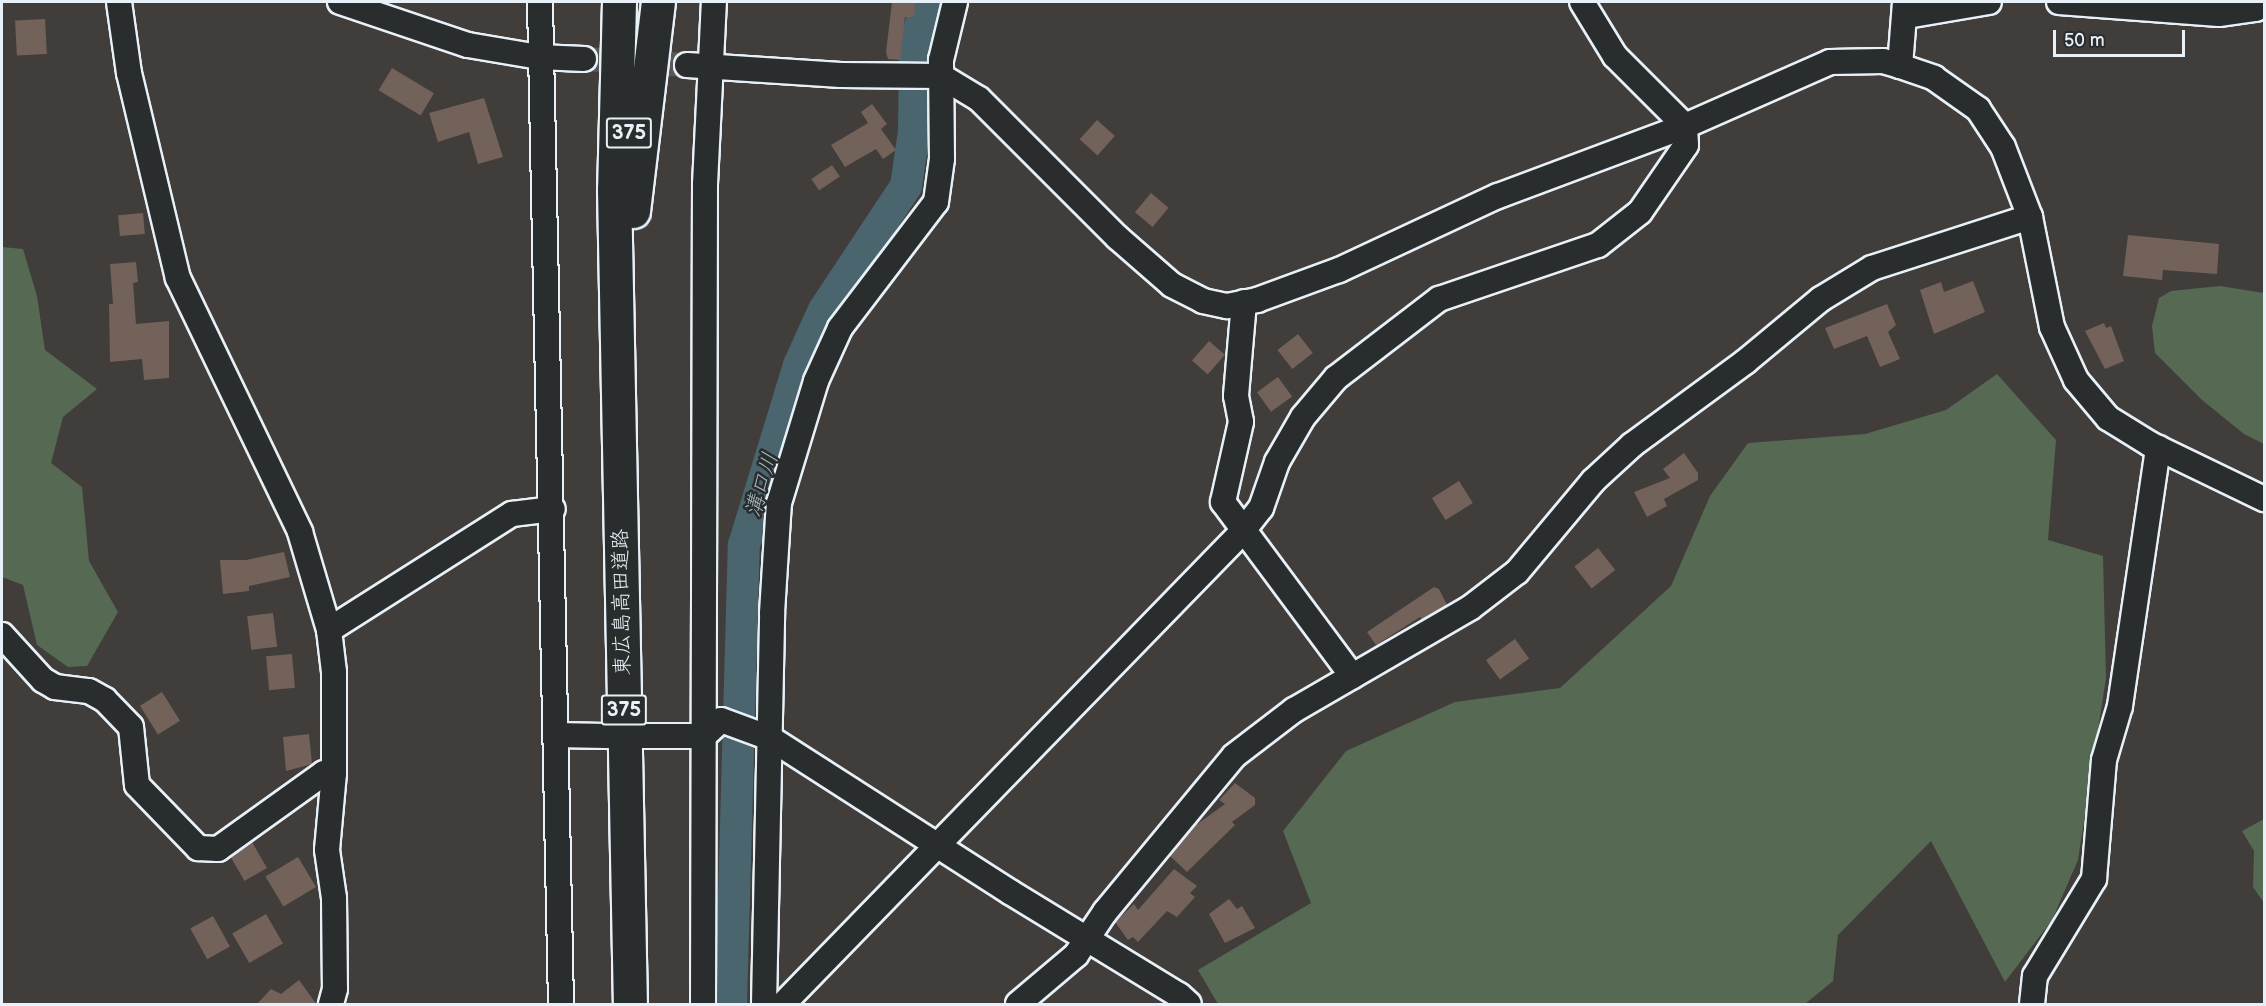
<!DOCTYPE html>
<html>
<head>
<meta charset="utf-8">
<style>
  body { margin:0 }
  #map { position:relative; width:2266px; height:1006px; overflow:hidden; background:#403d3b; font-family:"Balsamiq Sans","Klee One",sans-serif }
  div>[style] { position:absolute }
  .green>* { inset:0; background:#566953 }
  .river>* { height:32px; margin:-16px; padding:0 16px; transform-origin:16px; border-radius:16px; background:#4a656e }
  .building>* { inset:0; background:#726259; transform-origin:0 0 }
  .minor-tunnel>* { height:24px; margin-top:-12px; transform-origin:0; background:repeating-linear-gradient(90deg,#595857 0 24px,transparent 0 36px) }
  .roads { filter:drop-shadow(2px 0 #e8f1f8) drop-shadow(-2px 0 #e8f1f8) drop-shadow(0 2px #e8f1f8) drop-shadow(0 -2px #e8f1f8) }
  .minor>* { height:24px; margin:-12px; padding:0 12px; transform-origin:12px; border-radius:12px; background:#2a2d2e }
  .highway>* { height:33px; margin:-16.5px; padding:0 16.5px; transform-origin:16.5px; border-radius:16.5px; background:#2a2d2e }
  span { translate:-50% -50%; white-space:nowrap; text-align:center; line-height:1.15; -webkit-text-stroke:5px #2a2d2e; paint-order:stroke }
  .shield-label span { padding:2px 4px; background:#2a2d2e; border:2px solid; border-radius:4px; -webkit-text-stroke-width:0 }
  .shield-label { font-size:20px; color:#e8f1f8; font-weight:700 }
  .street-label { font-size:21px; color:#e8f1f8 }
  .water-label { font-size:22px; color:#a9b9c1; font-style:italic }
  .frame { position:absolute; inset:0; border:3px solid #e8f1f8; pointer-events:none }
  .scale { position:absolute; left:2053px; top:30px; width:132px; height:27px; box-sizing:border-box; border:3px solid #e8f1f8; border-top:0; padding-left:8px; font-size:18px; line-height:21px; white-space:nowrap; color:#e8f1f8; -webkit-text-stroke:4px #2a2d2e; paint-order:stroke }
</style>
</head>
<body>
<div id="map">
  <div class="green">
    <div style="clip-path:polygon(2px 247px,23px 249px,37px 296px,45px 350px,97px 389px,63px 417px,51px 463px,82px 487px,89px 561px,118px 612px,87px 666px,68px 667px,37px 645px,23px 585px,2px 577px)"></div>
    <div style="clip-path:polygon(2220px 286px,2264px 293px,2264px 444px,2244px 434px,2202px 400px,2155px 353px,2152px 326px,2159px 298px,2171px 291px)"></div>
    <div style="clip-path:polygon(1997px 374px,2056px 440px,2048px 540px,2103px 556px,2106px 678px,2078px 860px,2052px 920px,2005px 982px,1931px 841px,1838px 935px,1833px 981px,1805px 1004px,1218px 1004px,1198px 970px,1311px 903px,1283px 831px,1346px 751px,1455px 702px,1560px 688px,1671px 586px,1710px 496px,1748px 443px,1865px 434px,1946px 410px)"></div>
    <div style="clip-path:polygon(2264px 819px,2264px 903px,2253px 887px,2254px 851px,2242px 831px)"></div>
  </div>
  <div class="river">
    <div style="left:731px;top:1004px;width:459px;rotate:-88.4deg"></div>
    <div style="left:744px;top:545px;width:188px;rotate:-73deg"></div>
    <div style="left:799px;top:365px;width:60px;rotate:-65.6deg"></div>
    <div style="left:824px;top:310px;width:149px;rotate:-56.5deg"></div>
    <div style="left:906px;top:186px;width:55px;rotate:-81.6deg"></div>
    <div style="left:914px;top:132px;width:87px;rotate:-89.3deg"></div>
    <div style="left:915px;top:45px;width:45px;rotate:-74.4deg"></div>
  </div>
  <div class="building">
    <div style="clip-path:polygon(892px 2px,915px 2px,914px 17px,905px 17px,900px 60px,888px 59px,886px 52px)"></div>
    <div style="left:45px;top:19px;width:35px;height:30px;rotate:87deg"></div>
    <div style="left:392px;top:68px;width:49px;height:26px;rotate:31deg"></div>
    <div style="clip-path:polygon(484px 98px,503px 157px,478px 164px,469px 132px,438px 142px,429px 113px)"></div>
    <div style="clip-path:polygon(872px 104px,887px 124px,881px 129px,896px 150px,883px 159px,876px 149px,845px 167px,831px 145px,868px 123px,861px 112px)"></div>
    <div style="left:1097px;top:120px;width:24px;height:26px;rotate:42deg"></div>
    <div style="left:832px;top:165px;width:14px;height:25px;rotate:56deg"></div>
    <div style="left:1151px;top:193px;width:23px;height:25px;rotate:40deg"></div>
    <div style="left:143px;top:213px;width:21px;height:25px;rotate:85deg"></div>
    <div style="clip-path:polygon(2128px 235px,2219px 244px,2217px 274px,2163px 270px,2162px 280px,2123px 276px)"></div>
    <div style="clip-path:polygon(136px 262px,138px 282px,133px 283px,136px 324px,169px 321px,169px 378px,144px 380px,142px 359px,110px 362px,109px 304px,113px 304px,110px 264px)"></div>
    <div style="clip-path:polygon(1973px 281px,1985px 312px,1934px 334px,1920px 290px,1941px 282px,1944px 292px)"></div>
    <div style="clip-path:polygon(1887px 304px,1896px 325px,1888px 332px,1900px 359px,1880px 367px,1867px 336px,1834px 349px,1825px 328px)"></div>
    <div style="clip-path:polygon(2104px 323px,2106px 328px,2111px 326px,2124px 361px,2105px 369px,2085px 331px)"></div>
    <div style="left:1298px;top:334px;width:24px;height:26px;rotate:52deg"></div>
    <div style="left:1209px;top:341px;width:21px;height:26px;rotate:41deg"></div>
    <div style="left:1278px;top:377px;width:24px;height:26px;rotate:54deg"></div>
    <div style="clip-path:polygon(1684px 453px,1698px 473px,1698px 480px,1664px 499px,1667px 506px,1647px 517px,1634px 492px,1670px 478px,1663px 469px)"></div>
    <div style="left:1459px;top:481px;width:26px;height:32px;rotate:58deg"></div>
    <div style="left:1598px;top:548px;width:28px;height:30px;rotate:52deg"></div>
    <div style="clip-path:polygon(284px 552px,290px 577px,249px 586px,249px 591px,223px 594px,220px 560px,246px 560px)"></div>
    <div style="clip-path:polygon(1434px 587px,1439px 589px,1447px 605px,1422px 620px,1420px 617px,1376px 645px,1367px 632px)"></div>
    <div style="left:273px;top:613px;width:34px;height:26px;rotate:83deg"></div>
    <div style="left:1515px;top:639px;width:24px;height:36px;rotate:54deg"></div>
    <div style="left:292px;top:654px;width:34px;height:26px;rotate:85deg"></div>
    <div style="left:162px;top:692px;width:34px;height:26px;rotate:58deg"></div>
    <div style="clip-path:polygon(309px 734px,312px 764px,286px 771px,283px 737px)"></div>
    <div style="clip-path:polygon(1235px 783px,1255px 798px,1255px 805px,1232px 822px,1235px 825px,1187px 872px,1170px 856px,1196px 825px,1225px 804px,1219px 800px)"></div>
    <div style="left:252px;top:842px;width:30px;height:26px;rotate:60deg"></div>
    <div style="left:298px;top:857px;width:35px;height:38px;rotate:59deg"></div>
    <div style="clip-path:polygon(1174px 869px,1197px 886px,1190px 893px,1195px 897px,1177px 917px,1167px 911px,1138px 942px,1133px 937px,1128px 940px,1115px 922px,1134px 904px,1138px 910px)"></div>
    <div style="clip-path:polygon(1229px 899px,1237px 909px,1242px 906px,1255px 928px,1225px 943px,1209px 914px)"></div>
    <div style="left:266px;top:914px;width:34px;height:39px;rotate:60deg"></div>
    <div style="left:213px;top:916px;width:35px;height:26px;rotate:61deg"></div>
    <div style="clip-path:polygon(299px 980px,317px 1005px,256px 1005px,271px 989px,281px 994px)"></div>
  </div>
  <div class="minor-tunnel">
    <div style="left:584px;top:59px;width:103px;rotate:3.3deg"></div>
  </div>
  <div class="roads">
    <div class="minor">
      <div style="left:119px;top:2px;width:72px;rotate:82deg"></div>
      <div style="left:129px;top:73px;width:211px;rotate:76.6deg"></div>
      <div style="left:178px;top:278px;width:282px;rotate:64.3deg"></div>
      <div style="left:300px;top:532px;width:102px;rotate:73.5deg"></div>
      <div style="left:329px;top:630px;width:42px;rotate:83.2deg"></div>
      <div style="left:334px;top:672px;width:101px;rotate:90deg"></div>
      <div style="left:334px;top:773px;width:77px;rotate:95.2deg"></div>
      <div style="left:327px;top:850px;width:49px;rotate:81.7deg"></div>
      <div style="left:334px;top:898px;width:91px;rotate:89.4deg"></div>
      <div style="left:335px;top:989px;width:16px;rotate:105deg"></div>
      <div style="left:340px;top:2px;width:135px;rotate:18.6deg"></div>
      <div style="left:468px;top:45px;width:72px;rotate:9.6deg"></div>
      <div style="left:539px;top:57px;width:45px;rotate:2.5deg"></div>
      <div style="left:540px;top:2px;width:1002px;rotate:88.8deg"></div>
      <div style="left:2059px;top:2px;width:160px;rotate:4.3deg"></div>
      <div style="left:2219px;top:14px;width:37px;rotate:-8deg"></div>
      <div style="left:2256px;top:9px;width:11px;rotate:-41deg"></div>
      <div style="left:1907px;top:16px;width:83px;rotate:-9.7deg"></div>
      <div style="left:687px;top:65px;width:154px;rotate:3.7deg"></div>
      <div style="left:841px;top:75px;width:100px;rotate:0.6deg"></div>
      <div style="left:941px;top:76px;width:44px;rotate:31.2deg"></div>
      <div style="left:979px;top:99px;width:195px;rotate:45deg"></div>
      <div style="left:1117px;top:237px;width:73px;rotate:41.1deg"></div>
      <div style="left:1172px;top:285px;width:35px;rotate:27deg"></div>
      <div style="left:1203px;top:301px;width:25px;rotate:12deg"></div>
      <div style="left:1227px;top:306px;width:31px;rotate:-11deg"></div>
      <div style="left:1257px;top:300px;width:87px;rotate:-20.1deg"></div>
      <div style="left:1339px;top:270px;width:175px;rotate:-25deg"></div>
      <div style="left:1498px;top:196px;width:200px;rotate:-20.5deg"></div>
      <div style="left:1685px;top:126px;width:158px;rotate:-23.8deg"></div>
      <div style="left:1830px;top:62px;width:53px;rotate:-1.1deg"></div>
      <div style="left:1883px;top:61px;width:18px;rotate:16deg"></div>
      <div style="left:1900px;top:66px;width:36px;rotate:19deg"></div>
      <div style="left:1934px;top:78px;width:54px;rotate:35.2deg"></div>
      <div style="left:1978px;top:109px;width:45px;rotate:56.7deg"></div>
      <div style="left:2003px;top:147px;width:75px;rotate:68.9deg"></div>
      <div style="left:2030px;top:217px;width:112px;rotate:78.7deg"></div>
      <div style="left:2052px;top:327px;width:58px;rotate:65.6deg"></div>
      <div style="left:2076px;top:380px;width:50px;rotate:49.9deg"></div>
      <div style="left:2108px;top:418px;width:49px;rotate:31.8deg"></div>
      <div style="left:2150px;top:444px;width:127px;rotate:25.8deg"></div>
      <div style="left:1900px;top:66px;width:64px;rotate:-85.5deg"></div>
      <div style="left:1244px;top:302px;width:94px;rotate:94.9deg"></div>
      <div style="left:1236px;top:396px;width:26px;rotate:79deg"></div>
      <div style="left:1241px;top:422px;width:82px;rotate:102.7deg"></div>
      <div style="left:1223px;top:502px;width:217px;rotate:53.4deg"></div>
      <div style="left:329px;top:630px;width:217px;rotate:-32.4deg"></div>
      <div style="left:512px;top:514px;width:41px;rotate:-7deg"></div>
      <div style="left:2px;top:635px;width:61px;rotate:47.7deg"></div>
      <div style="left:43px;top:680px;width:14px;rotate:30deg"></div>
      <div style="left:55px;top:687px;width:34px;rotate:7deg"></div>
      <div style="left:89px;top:691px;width:18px;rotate:29deg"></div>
      <div style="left:105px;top:700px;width:37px;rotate:46deg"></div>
      <div style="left:131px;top:727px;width:58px;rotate:84.1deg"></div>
      <div style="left:137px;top:785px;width:88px;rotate:45.9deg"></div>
      <div style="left:198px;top:848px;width:20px;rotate:3deg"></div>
      <div style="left:218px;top:849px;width:130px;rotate:-35.6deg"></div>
      <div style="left:324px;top:773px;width:10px"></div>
      <div style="left:555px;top:735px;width:51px;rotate:1.1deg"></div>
      <div style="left:641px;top:736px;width:63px"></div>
      <div style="left:704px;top:736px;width:23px;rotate:-43deg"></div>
      <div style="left:721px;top:720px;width:52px;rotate:20.2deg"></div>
      <div style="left:770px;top:738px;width:285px;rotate:32.7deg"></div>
      <div style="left:1010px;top:892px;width:198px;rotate:31.4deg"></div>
      <div style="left:1179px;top:995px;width:13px;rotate:42deg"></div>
      <div style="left:703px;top:1004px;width:820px;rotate:-89.86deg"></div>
      <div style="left:705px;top:184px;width:182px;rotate:-87.2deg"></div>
      <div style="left:764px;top:1004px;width:391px;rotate:-88.8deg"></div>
      <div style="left:772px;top:613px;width:110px;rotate:-86.4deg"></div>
      <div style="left:779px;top:503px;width:127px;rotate:-73.1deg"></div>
      <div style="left:816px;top:381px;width:58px;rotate:-65.6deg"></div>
      <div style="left:840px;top:328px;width:158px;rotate:-52.7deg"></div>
      <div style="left:936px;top:202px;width:43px;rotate:-82.1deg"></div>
      <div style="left:942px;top:159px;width:99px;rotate:-90.6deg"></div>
      <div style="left:941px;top:60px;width:60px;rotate:-76.4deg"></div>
      <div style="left:783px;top:1004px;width:658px;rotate:-45.8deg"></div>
      <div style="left:1242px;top:532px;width:31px;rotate:-52deg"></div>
      <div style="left:1261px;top:508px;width:49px;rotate:-70.8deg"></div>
      <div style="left:1277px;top:462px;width:52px;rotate:-60deg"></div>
      <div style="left:1303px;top:417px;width:51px;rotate:-49.8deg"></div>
      <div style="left:1336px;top:378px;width:130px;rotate:-37.5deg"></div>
      <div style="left:1439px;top:299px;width:168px;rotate:-18.8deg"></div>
      <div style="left:1598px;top:245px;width:53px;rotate:-38.2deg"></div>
      <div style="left:1640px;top:212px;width:81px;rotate:-55.5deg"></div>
      <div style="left:1686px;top:145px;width:19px;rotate:-93deg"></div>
      <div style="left:1685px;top:126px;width:99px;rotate:-135deg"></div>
      <div style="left:1615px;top:56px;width:63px;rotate:-121.4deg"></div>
      <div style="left:1018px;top:1004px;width:76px;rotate:-40.2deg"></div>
      <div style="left:1076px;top:955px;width:52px;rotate:-56deg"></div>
      <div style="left:1105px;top:912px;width:202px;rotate:-50.4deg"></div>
      <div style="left:1234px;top:756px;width:76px;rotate:-37.5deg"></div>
      <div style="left:1294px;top:710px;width:203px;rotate:-30.1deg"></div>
      <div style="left:1470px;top:608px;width:59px;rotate:-37.5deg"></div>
      <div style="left:1517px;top:572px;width:119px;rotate:-50.1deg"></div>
      <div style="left:1593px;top:481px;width:53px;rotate:-42.7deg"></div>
      <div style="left:1632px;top:445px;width:140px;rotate:-36.3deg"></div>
      <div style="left:1745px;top:362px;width:99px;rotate:-39.7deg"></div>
      <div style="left:1821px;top:299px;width:60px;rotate:-31.3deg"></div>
      <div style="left:1872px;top:268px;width:166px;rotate:-17.9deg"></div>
      <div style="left:2032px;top:1004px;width:28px;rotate:-84deg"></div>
      <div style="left:2035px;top:976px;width:114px;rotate:-58.7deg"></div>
      <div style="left:2094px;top:879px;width:119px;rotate:-85.2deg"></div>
      <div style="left:2104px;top:760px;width:56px;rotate:-73.5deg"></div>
      <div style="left:2120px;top:706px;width:261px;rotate:-81.6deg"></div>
    </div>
    <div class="highway">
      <div style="left:619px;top:2px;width:187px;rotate:91.5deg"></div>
      <div style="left:614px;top:189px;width:815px;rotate:88.88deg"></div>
      <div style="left:633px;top:211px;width:210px;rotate:-83.2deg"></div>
    </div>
  </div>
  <div class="shield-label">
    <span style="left:629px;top:133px">375</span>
    <span style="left:624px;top:710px">375</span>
  </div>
  <div class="street-label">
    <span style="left:622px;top:602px;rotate:-91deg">東広島高田道路</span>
  </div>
  <div class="water-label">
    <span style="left:762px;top:485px;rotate:-73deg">溝口川</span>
  </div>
  <div class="frame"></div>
  <div class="scale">50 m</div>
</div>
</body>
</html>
